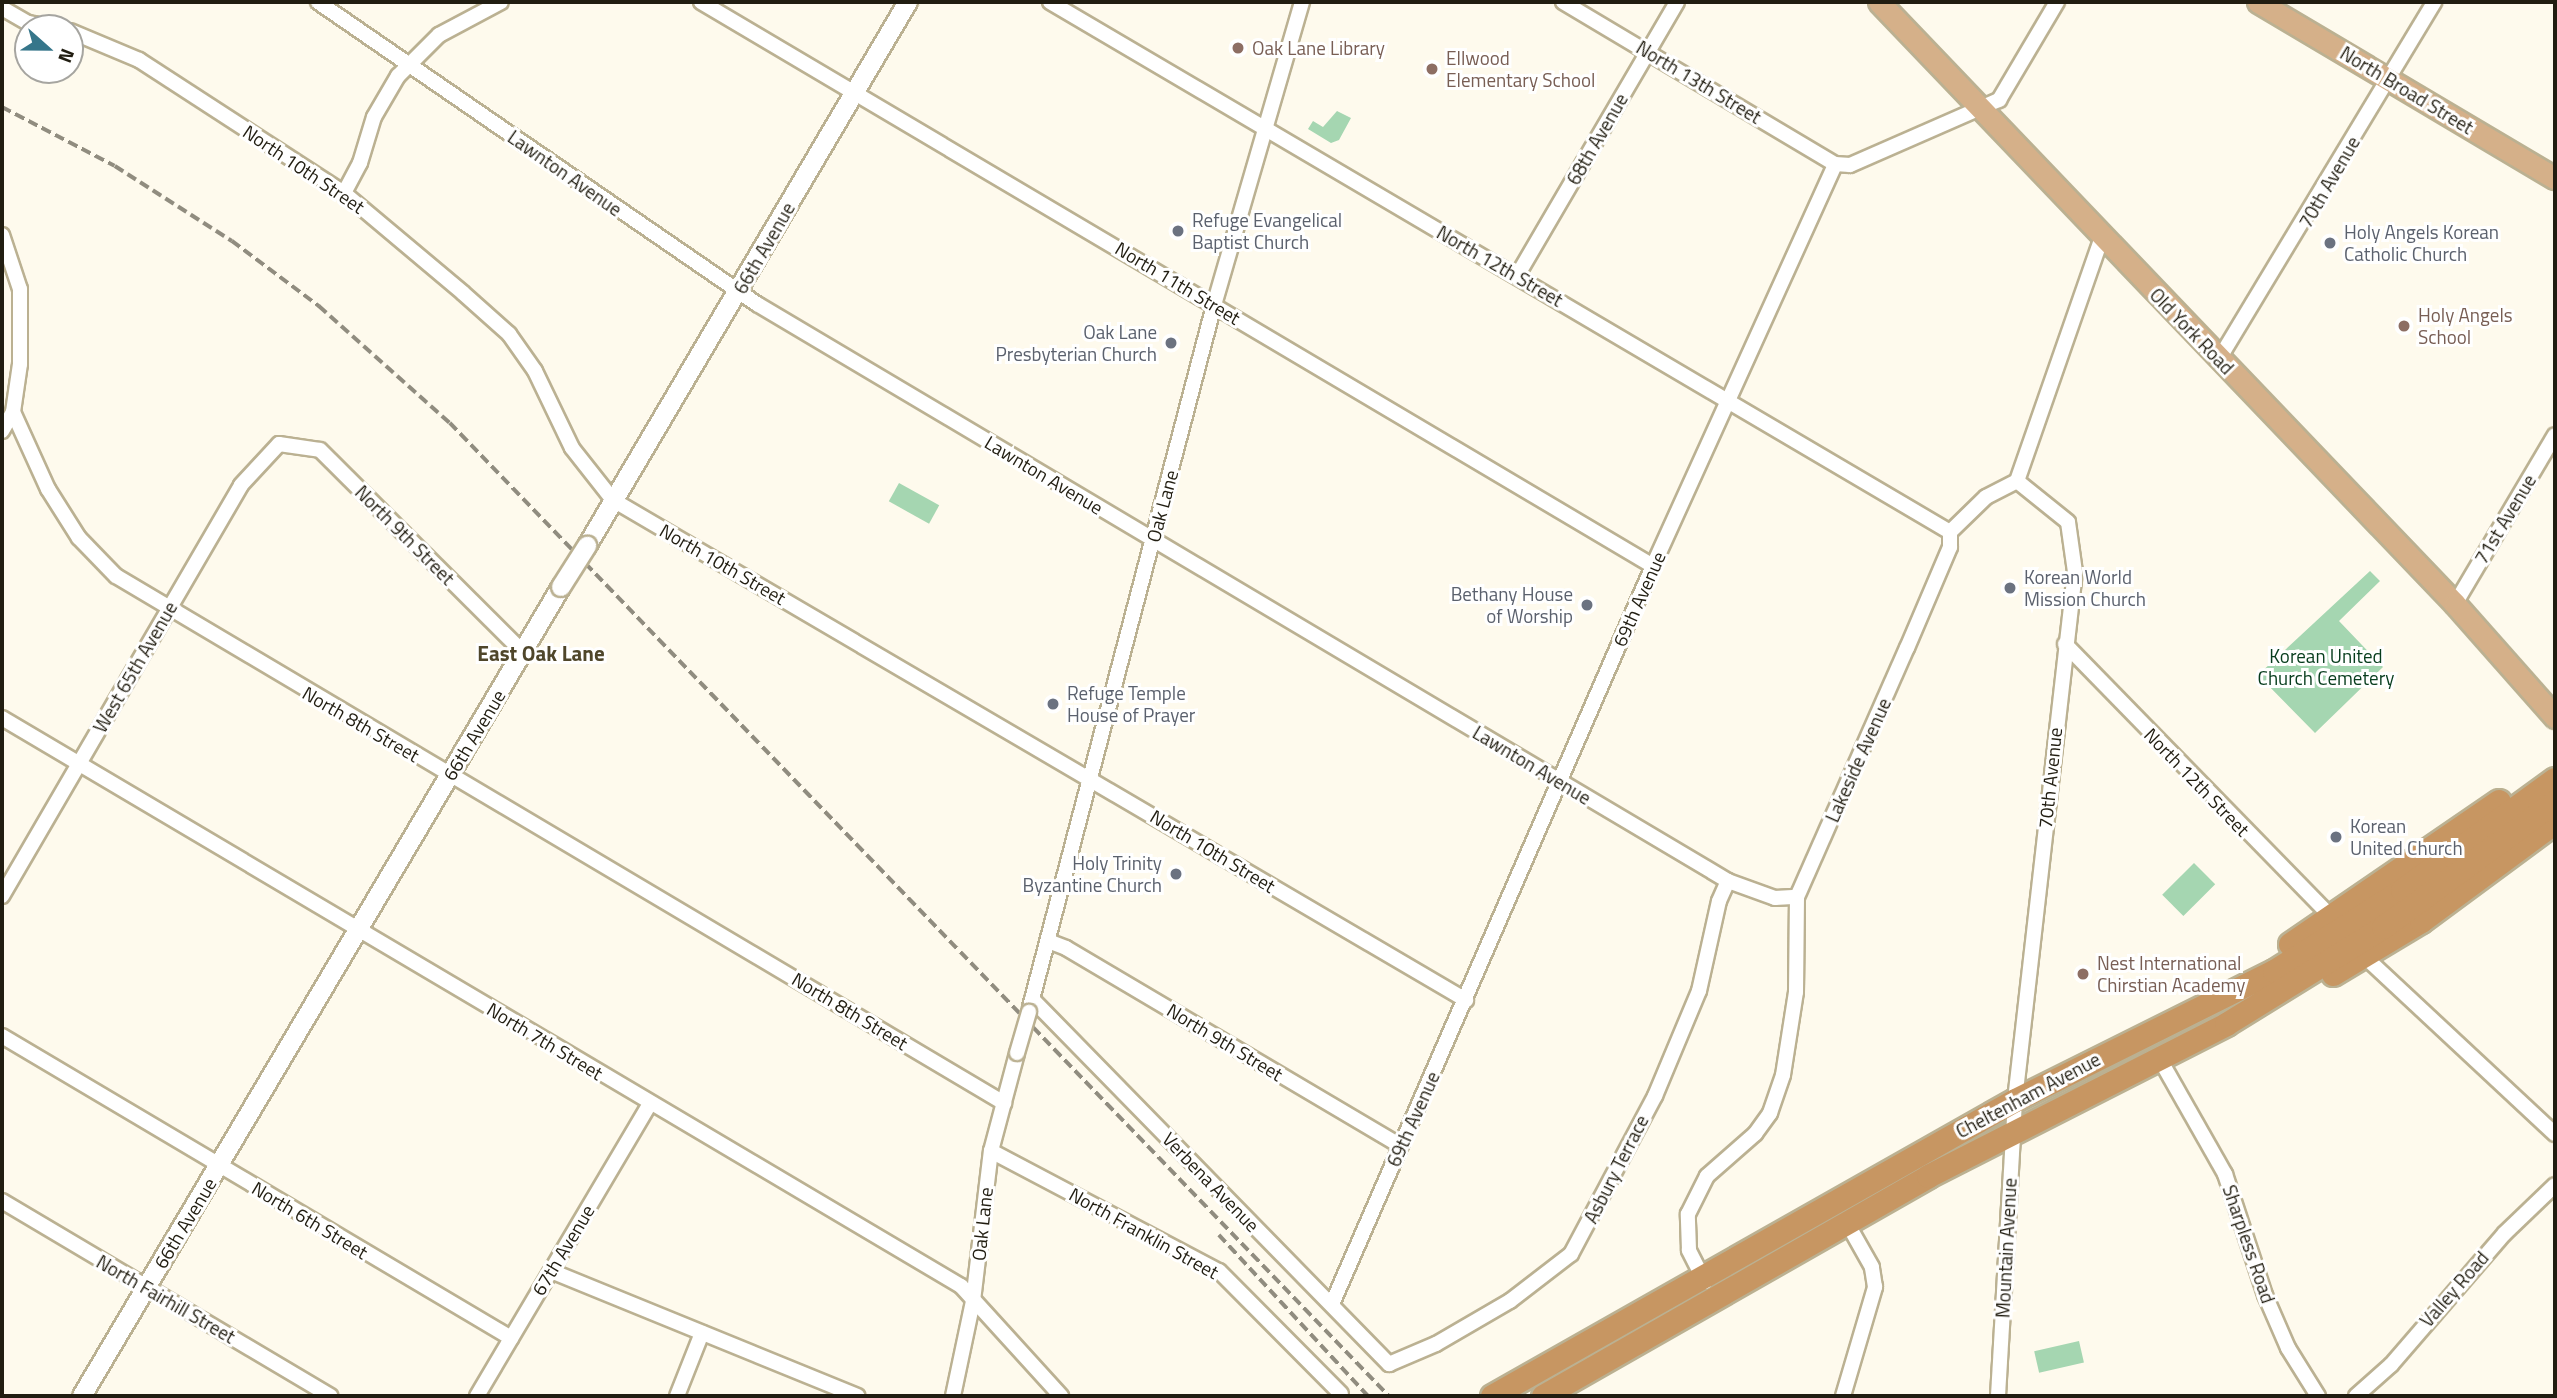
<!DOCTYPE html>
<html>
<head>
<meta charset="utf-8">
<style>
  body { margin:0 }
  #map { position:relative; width:2557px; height:1398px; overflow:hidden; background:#fefaed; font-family:"Titillium Web",sans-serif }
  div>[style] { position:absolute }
  .green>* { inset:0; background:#a5d6b1; transform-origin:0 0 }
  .roads { filter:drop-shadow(2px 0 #bbb192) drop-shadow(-2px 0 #bbb192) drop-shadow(0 2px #bbb192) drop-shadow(0 -2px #bbb192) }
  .minor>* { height:14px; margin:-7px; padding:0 7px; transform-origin:7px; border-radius:7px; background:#fff }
  .tertiary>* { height:18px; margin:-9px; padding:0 9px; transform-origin:9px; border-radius:9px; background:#fff }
  .primary>* { height:21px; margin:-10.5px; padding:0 10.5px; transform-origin:10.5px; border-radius:10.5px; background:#d5b089 }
  .trunk>* { height:23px; margin:-11.5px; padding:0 11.5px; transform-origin:11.5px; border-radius:11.5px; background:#c79662 }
  .rail>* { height:3.5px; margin-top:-1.75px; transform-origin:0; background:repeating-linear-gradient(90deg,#908c7f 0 10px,transparent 0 15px) }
  .bridges { filter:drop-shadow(2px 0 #bbb192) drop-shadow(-2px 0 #bbb192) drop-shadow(0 2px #bbb192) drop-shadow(0 -2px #bbb192) }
  .minor-bridge>* { height:14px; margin:-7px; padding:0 7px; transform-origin:7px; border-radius:7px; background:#fff }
  .tertiary-bridge>* { height:18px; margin:-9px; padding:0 9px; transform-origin:9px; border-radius:9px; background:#fff }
  .dots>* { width:19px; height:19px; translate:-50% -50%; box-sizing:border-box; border:4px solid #fff; border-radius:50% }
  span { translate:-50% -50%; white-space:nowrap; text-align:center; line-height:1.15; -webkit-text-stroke:6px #fff; paint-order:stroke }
  .education-label { font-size:19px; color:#785e54 }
  .left { translate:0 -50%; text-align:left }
  .street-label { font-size:19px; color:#211d11 }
  .worship-label { font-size:19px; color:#5b616d }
  .right { translate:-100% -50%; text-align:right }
  .park-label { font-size:19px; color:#063c1c }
  .neighbourhood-label { font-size:21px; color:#4f462a; font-weight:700 }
  .frame { position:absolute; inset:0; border:4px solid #211d11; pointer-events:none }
  .north { position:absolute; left:14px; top:14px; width:70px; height:70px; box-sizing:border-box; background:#fff; border:2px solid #a6a5a0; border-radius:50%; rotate:111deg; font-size:19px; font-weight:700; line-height:28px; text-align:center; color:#211d11 }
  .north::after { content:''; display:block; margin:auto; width:24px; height:32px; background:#36768a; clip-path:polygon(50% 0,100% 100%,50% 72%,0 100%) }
</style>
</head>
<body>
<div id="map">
  <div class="green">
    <div style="clip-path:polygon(1337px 111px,1351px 118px,1339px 140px,1331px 143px,1308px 129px,1313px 121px,1323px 127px)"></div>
    <div style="left:899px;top:483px;width:46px;height:21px;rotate:29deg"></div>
    <div style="clip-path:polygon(2370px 571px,2380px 581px,2339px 621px,2383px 667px,2315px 733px,2258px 675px)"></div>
    <div style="left:2194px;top:863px;width:30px;height:45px;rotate:45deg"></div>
    <div style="left:2079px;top:1341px;width:22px;height:46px;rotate:77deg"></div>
  </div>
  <div class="roads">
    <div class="minor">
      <div style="left:318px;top:2px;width:533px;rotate:34.53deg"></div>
      <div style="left:757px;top:304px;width:1129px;rotate:30.72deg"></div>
      <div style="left:1728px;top:881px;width:50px;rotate:19.9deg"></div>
      <div style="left:1775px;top:898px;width:22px;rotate:-3deg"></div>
      <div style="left:701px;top:2px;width:1107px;rotate:30.64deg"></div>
      <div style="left:1050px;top:2px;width:1044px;rotate:30.49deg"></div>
      <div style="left:1563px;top:2px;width:317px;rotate:30.8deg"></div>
      <div style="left:2px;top:8px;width:30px;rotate:30deg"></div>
      <div style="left:28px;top:23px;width:29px;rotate:10deg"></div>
      <div style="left:70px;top:31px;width:75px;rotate:22.8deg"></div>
      <div style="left:139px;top:60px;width:244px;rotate:33deg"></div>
      <div style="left:344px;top:193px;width:155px;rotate:40deg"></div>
      <div style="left:463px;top:293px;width:62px;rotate:41.7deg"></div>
      <div style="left:509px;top:334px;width:45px;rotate:54.9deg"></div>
      <div style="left:535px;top:371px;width:85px;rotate:64.3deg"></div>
      <div style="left:572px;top:448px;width:66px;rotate:51.7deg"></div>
      <div style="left:613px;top:500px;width:989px;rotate:30.38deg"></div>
      <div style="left:344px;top:193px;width:34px;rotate:-62deg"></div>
      <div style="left:360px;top:163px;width:48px;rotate:-73.1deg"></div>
      <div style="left:374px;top:117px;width:48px;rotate:-59.7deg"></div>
      <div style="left:398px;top:76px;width:58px;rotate:-45deg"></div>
      <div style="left:439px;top:35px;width:70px;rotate:-28deg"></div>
      <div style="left:2px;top:235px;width:57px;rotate:71.6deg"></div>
      <div style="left:20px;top:289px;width:75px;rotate:90deg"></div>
      <div style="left:20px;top:364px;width:49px;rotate:98.3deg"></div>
      <div style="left:13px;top:412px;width:85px;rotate:65.6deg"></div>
      <div style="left:48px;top:489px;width:58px;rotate:57.7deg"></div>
      <div style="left:79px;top:538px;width:53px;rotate:45.8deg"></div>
      <div style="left:116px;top:576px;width:1033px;rotate:30.69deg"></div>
      <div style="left:1517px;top:276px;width:317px;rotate:-59.7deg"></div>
      <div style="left:2219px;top:359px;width:417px;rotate:-58.9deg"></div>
      <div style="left:2px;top:431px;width:22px;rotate:-60deg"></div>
      <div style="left:2455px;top:604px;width:196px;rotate:-59.4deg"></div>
      <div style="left:2065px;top:644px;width:381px;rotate:45.7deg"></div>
      <div style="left:2px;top:718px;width:1115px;rotate:30.64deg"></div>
      <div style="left:961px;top:1286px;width:149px;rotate:47.7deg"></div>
      <div style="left:2px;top:896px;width:475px;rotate:-59.8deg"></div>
      <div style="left:241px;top:485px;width:56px;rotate:-47.2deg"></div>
      <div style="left:279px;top:444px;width:41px;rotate:8.3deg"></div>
      <div style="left:320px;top:450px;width:286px;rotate:44.9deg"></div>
      <div style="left:1048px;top:941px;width:19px;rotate:21deg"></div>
      <div style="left:1066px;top:948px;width:389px;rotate:30.6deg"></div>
      <div style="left:2366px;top:958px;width:258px;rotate:43deg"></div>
      <div style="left:1032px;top:999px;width:511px;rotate:45.63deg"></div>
      <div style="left:1389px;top:1364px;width:51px;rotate:-23.1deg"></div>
      <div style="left:1436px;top:1344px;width:86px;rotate:-30.2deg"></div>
      <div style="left:1510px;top:1301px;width:77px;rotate:-37.6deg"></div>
      <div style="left:1571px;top:1254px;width:179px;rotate:-62deg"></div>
      <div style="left:1655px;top:1096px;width:114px;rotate:-67.3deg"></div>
      <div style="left:1699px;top:991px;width:92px;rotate:-77.5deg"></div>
      <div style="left:1719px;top:901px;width:22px;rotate:-66deg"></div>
      <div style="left:1030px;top:1007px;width:726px;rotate:-75.31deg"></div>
      <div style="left:1214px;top:305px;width:316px;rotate:-73.8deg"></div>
      <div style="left:2px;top:1036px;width:592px;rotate:30.68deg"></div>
      <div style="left:2158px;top:1056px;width:136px;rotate:60.4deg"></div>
      <div style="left:2225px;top:1174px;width:127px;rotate:71.7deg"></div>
      <div style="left:2265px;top:1295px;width:58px;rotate:66.5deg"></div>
      <div style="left:2288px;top:1348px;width:57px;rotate:58deg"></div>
      <div style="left:991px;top:1151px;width:258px;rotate:27.8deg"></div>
      <div style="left:1219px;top:1271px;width:173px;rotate:45.2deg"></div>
      <div style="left:2px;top:1201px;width:382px;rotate:30.7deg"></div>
      <div style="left:551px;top:1271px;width:331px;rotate:22.2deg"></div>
      <div style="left:1705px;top:1282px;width:36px;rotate:-117deg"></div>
      <div style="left:1689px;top:1250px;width:36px;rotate:-92deg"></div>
      <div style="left:1688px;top:1214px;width:42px;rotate:-63.4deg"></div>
      <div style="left:1707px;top:1176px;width:64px;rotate:-41.2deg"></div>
      <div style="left:1755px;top:1134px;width:26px;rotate:-54deg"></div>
      <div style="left:1770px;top:1113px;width:40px;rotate:-71.1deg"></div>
      <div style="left:1783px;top:1075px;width:84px;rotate:-81.1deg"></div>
      <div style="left:1796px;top:992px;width:95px;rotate:-89.4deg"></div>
      <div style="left:1797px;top:897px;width:272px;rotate:-66.2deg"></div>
      <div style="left:1907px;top:648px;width:110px;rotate:-66.9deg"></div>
      <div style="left:1950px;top:547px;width:15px;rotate:-90deg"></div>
      <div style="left:1950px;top:532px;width:50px;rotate:-44.2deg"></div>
      <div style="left:1986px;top:497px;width:35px;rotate:-27deg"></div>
      <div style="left:2017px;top:481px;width:258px;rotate:-70.8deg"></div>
      <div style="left:1332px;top:1304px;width:805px;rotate:-66.49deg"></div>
      <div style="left:1653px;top:566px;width:441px;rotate:-65.6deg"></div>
      <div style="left:1835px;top:164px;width:15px;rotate:4deg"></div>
      <div style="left:1850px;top:165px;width:163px;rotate:-23.6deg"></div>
      <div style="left:1999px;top:100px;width:114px;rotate:-59.4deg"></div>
      <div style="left:477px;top:1396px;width:339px;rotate:-59.4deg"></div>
      <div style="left:677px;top:1396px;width:68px;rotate:-68.4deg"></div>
      <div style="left:953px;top:1396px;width:97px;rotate:-78.1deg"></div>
      <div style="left:973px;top:1301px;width:151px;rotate:-83.2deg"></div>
      <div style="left:991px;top:1151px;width:101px;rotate:-75.1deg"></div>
      <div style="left:1843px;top:1396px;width:114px;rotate:-73.6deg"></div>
      <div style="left:1875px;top:1287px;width:20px;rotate:-99deg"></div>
      <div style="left:1872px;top:1267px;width:53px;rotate:-119.5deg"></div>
      <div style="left:1998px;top:1396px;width:296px;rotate:-86.7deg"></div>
      <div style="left:2015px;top:1100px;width:531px;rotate:-83.52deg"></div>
      <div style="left:2075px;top:572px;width:50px;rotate:-98deg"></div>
      <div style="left:2068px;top:522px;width:65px;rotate:-141.2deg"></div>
      <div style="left:2356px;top:1396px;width:47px;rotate:-41.5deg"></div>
      <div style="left:2391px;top:1365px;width:174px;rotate:-49.2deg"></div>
      <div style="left:2505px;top:1233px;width:69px;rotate:-43.8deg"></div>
    </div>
    <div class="tertiary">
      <div style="left:587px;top:546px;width:632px;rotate:-59.46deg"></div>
      <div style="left:82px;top:1396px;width:940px;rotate:-59.37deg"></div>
    </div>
    <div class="primary">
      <div style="left:1879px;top:2px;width:833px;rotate:46.26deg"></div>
      <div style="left:2455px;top:604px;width:151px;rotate:48.5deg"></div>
      <div style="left:2258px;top:2px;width:345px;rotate:30.7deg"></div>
    </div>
    <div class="trunk">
      <div style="left:2290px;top:944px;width:253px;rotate:-34.4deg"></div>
      <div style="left:2333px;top:974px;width:103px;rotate:-31.1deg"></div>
      <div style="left:2421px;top:921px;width:167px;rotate:-36.5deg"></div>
      <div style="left:1492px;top:1396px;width:601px;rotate:-29.51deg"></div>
      <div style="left:2015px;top:1100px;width:289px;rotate:-26.5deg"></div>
      <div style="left:2274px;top:971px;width:151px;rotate:-32.3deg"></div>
      <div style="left:2402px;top:890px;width:189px;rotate:-36deg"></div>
      <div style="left:1543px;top:1396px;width:443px;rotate:-29.7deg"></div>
      <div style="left:1928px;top:1176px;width:335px;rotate:-27deg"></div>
      <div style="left:2226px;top:1024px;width:185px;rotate:-31.7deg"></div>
      <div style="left:2383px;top:927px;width:213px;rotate:-36.2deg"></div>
    </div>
  </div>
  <div class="rail">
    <div style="left:2px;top:107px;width:127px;rotate:27.6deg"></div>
    <div style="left:115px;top:166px;width:139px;rotate:32.7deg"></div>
    <div style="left:232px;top:241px;width:109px;rotate:36.8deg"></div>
    <div style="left:319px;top:306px;width:176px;rotate:41.8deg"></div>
    <div style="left:450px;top:423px;width:1352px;rotate:46.02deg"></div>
    <div style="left:1219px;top:1235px;width:219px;rotate:47.2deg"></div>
  </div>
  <div class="bridges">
    <div class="minor-bridge">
      <div style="left:1017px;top:1053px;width:43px;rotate:-73.7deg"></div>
    </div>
    <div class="tertiary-bridge">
      <div style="left:561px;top:587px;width:49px;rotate:-57.6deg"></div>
    </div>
  </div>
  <div class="dots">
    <div style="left:1238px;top:48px;background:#8d6e63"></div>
    <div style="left:1432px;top:69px;background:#8d6e63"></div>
    <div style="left:1178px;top:231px;background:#6b7280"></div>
    <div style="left:2330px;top:243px;background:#6b7280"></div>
    <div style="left:2404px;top:326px;background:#8d6e63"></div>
    <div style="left:1171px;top:343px;background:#6b7280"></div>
    <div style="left:2010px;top:588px;background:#6b7280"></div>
    <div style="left:1587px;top:605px;background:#6b7280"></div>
    <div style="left:1053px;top:704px;background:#6b7280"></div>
    <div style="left:2336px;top:837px;background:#6b7280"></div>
    <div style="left:1176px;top:874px;background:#6b7280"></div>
    <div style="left:2083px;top:974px;background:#8d6e63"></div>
  </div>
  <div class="education-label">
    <span class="left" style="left:1252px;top:48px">Oak Lane Library</span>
    <span class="left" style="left:1446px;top:69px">Ellwood<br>Elementary School</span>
    <span class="left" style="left:2418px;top:326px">Holy Angels<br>School</span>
    <span class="left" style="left:2097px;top:974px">Nest International<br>Chirstian Academy</span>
  </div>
  <div class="street-label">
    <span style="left:1699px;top:82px;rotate:31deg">North 13th Street</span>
    <span style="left:2407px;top:90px;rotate:31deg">North Broad Street</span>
    <span style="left:1597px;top:139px;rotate:-60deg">68th Avenue</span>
    <span style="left:304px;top:169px;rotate:34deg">North 10th Street</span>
    <span style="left:565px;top:173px;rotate:35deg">Lawnton Avenue</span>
    <span style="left:2329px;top:182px;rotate:-60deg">70th Avenue</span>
    <span style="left:764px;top:248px;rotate:-60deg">66th Avenue</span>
    <span style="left:1500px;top:266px;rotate:30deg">North 12th Street</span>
    <span style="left:1178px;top:283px;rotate:31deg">North 11th Street</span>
    <span style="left:2192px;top:331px;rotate:46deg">Old York Road</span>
    <span style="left:1044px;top:475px;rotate:31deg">Lawnton Avenue</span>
    <span style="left:1162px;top:506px;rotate:-75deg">Oak Lane</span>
    <span style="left:2505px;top:519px;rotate:-59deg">71st Avenue</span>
    <span style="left:405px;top:535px;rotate:45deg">North 9th Street</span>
    <span style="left:723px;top:564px;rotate:30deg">North 10th Street</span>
    <span style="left:1639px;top:599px;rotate:-66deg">69th Avenue</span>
    <span style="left:135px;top:667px;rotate:-60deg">West 65th Avenue</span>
    <span style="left:361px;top:724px;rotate:30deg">North 8th Street</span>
    <span style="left:474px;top:735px;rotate:-59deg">66th Avenue</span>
    <span style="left:1858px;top:760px;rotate:-66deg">Lakeside Avenue</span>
    <span style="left:1532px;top:765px;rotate:31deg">Lawnton Avenue</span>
    <span style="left:2050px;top:778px;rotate:-84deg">70th Avenue</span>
    <span style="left:2197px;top:782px;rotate:46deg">North 12th Street</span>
    <span style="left:1213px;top:851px;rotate:31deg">North 10th Street</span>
    <span style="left:850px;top:1011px;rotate:31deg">North 8th Street</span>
    <span style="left:545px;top:1041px;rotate:31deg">North 7th Street</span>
    <span style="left:1225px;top:1042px;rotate:31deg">North 9th Street</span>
    <span style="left:2028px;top:1095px;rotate:-28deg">Cheltenham Avenue</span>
    <span style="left:1413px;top:1119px;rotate:-66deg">69th Avenue</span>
    <span style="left:1616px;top:1169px;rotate:-63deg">Asbury Terrace</span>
    <span style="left:1211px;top:1182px;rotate:46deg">Verbena Avenue</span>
    <span style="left:310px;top:1220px;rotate:31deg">North 6th Street</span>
    <span style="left:185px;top:1223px;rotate:-59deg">66th Avenue</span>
    <span style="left:982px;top:1224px;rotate:-84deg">Oak Lane</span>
    <span style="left:1144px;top:1233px;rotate:29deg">North Franklin Street</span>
    <span style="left:2249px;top:1244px;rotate:71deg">Sharpless Road</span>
    <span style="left:2006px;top:1248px;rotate:-87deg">Mountain Avenue</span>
    <span style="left:563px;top:1250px;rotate:-59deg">67th Avenue</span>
    <span style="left:2454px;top:1289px;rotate:-49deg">Valley Road</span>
    <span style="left:166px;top:1299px;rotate:30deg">North Fairhill Street</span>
  </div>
  <div class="worship-label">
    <span class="left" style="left:1192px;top:231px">Refuge Evangelical<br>Baptist Church</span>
    <span class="left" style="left:2344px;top:243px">Holy Angels Korean<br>Catholic Church</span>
    <span class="right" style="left:1157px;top:343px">Oak Lane<br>Presbyterian Church</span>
    <span class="left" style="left:2024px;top:588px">Korean World<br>Mission Church</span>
    <span class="right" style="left:1573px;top:605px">Bethany House<br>of Worship</span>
    <span class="left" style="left:1067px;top:704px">Refuge Temple<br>House of Prayer</span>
    <span class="left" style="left:2350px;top:837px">Korean<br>United Church</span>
    <span class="right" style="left:1162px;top:874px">Holy Trinity<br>Byzantine Church</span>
  </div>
  <div class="park-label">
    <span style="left:2326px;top:667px">Korean United<br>Church Cemetery</span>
  </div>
  <div class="neighbourhood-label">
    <span style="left:541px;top:653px">East Oak Lane</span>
  </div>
  <div class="frame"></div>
  <div class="north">N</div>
</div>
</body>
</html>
